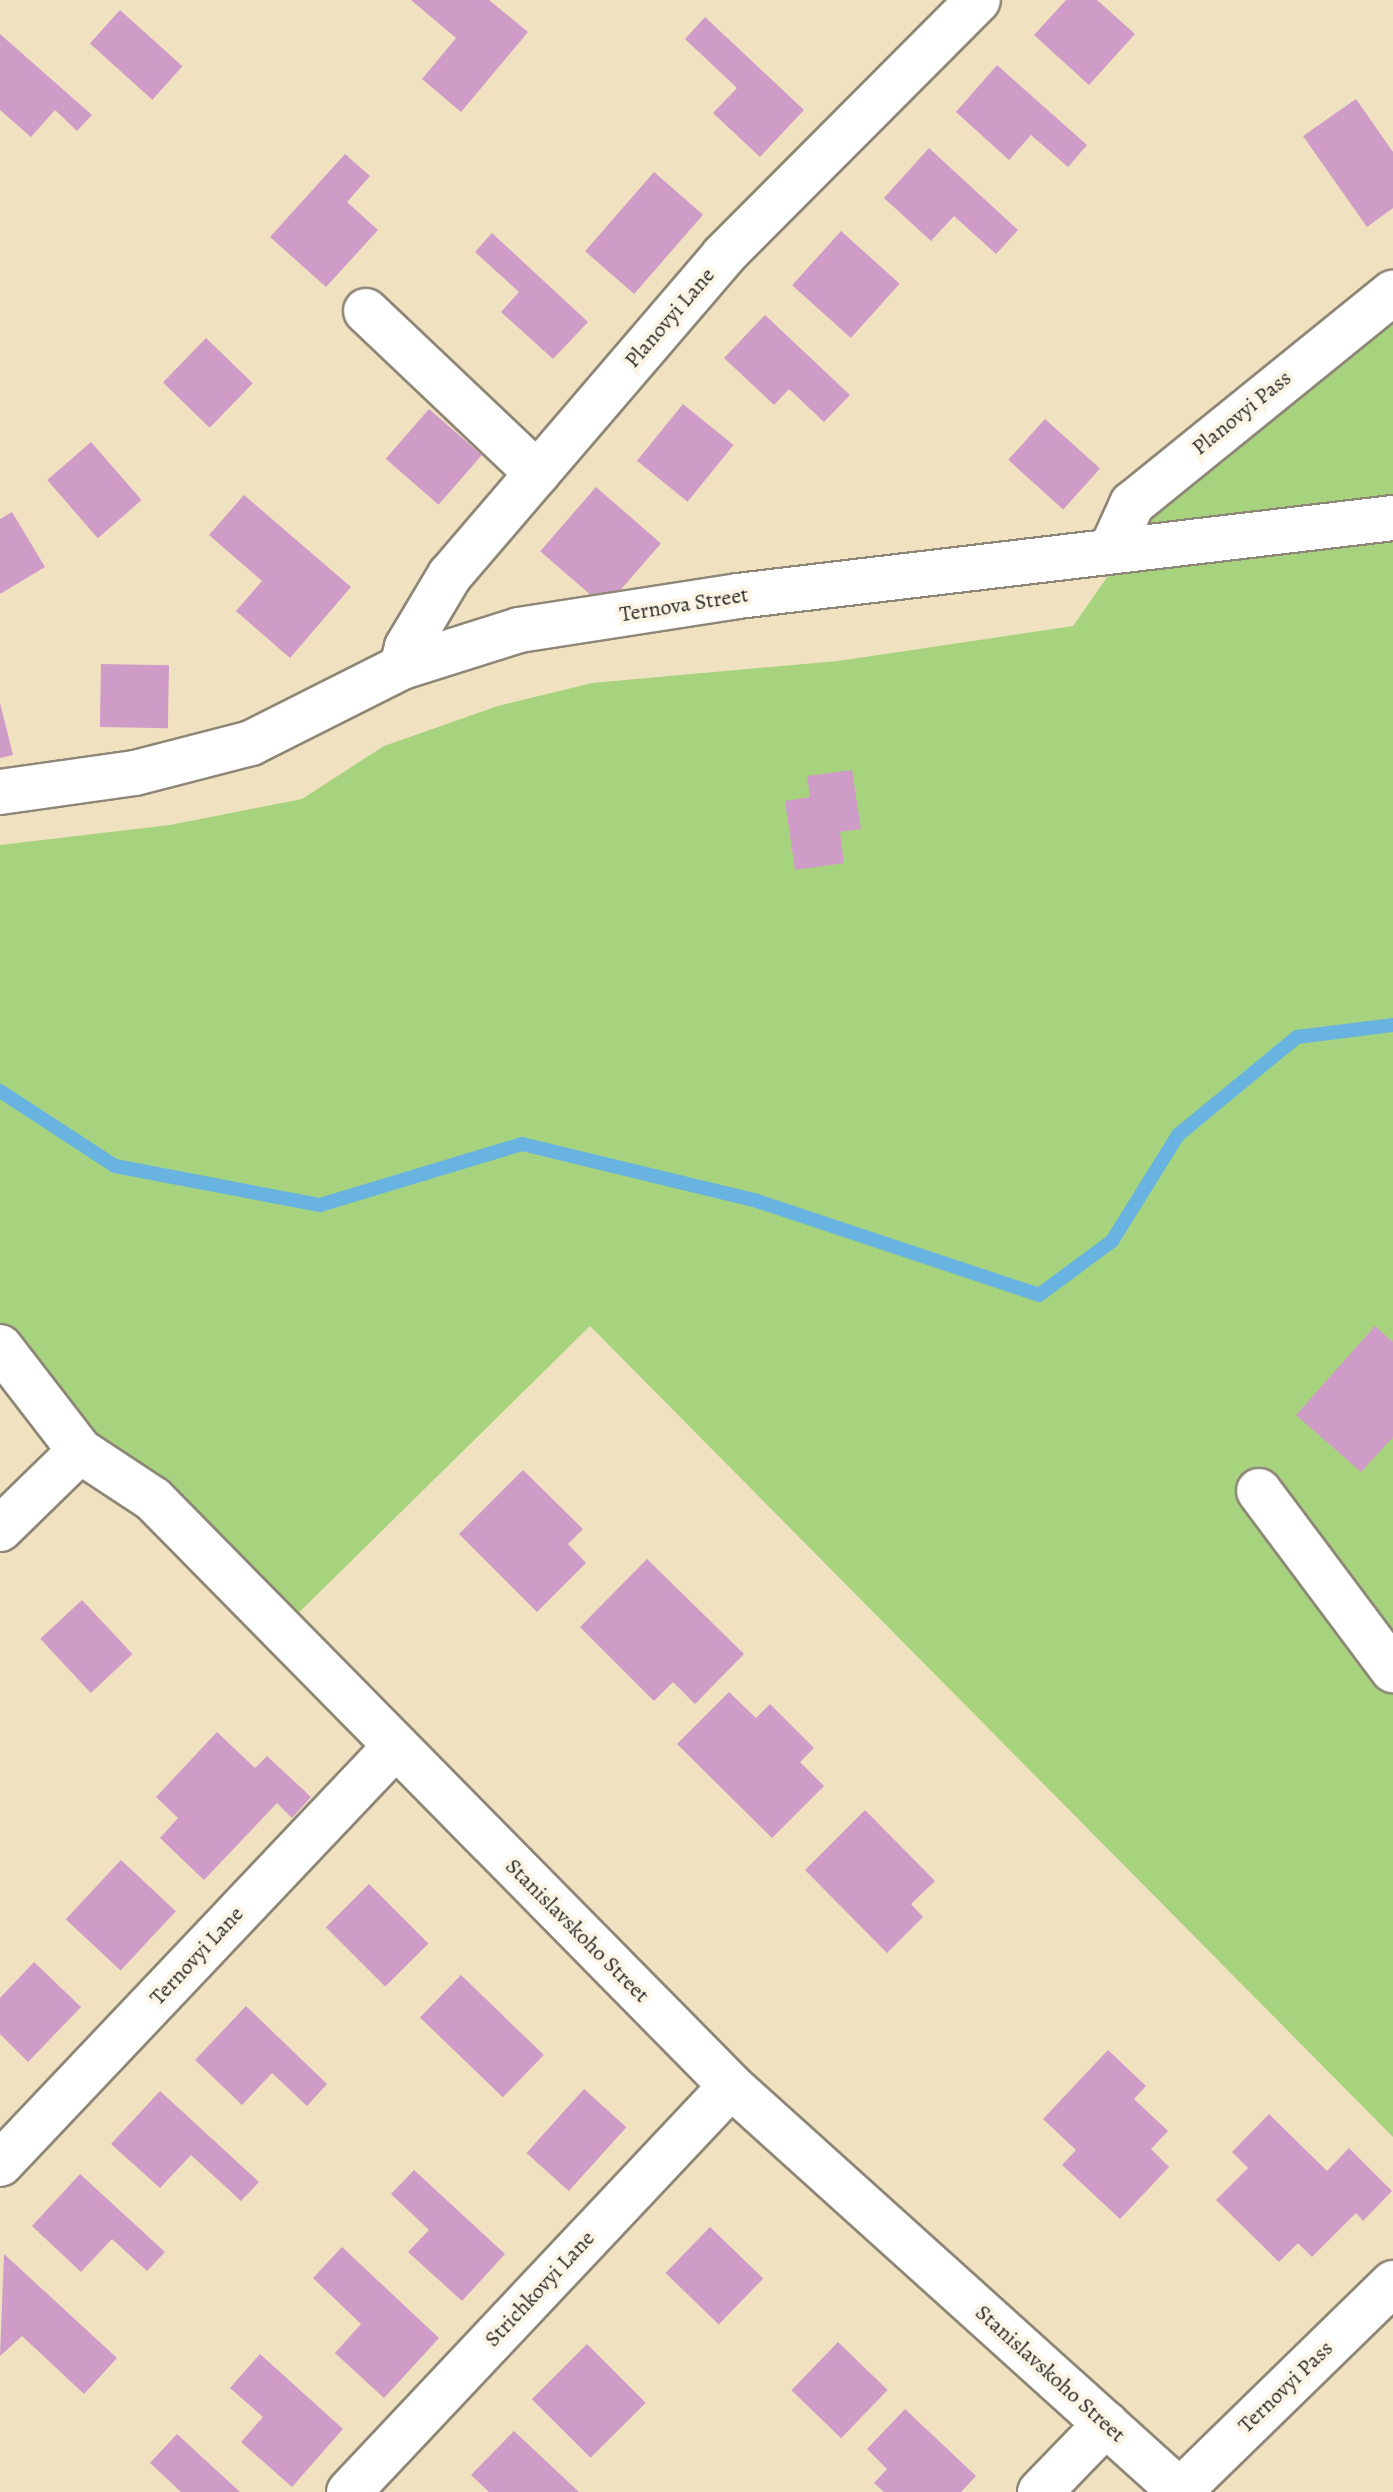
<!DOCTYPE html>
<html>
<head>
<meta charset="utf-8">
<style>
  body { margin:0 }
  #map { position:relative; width:1393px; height:2492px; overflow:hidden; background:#f0e1c1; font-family:Alegreya,serif }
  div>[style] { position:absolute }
  .green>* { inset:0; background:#a7d37f }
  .stream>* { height:14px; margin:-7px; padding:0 7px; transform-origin:7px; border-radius:7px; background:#68b3e0 }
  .building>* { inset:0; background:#cf9cc7; transform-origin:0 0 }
  .roads { filter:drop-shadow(2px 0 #8e8676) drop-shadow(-2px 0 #8e8676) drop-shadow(0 2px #8e8676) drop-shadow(0 -2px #8e8676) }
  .minor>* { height:44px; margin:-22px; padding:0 22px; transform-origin:22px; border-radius:22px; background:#fff }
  span { translate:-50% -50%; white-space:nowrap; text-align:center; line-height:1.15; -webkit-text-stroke:8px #fcf5e5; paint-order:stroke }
  .street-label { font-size:22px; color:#2b2b2b }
</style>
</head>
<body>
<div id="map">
  <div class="green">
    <div style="clip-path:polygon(1393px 316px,1393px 2137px,590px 1326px,272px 1639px,0 1338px,0 845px,170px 825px,302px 799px,384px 746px,498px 706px,592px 683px,838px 661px,1073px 626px,1145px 523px,1254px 425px)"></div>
  </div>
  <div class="stream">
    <div style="left:0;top:1091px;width:137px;rotate:33.1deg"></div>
    <div style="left:115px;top:1166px;width:209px;rotate:10.8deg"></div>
    <div style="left:320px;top:1205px;width:211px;rotate:-16.8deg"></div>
    <div style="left:522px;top:1144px;width:242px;rotate:13.6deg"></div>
    <div style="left:757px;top:1201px;width:297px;rotate:18.4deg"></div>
    <div style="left:1039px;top:1295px;width:91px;rotate:-36.5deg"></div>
    <div style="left:1112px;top:1241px;width:125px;rotate:-58.1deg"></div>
    <div style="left:1178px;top:1135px;width:154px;rotate:-39.5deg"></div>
    <div style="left:1297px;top:1037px;width:97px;rotate:-7.1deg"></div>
  </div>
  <div class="building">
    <div style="clip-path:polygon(411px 0,489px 0,528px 32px,461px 112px,422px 79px,456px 38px)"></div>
    <div style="clip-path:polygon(1066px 0,1097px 0,1135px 34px,1089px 85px,1034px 35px)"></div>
    <div style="left:120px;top:10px;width:84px;height:45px;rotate:42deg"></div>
    <div style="clip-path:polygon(705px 17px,804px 110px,760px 157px,713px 113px,737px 88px,685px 39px)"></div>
    <div style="clip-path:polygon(0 34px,92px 115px,77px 131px,55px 110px,31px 137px,0 110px)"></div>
    <div style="clip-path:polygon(997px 65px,1087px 145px,1068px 167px,1031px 135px,1009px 160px,956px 112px)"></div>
    <div style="clip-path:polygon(1356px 99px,1393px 152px,1393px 208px,1367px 227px,1303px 136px)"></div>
    <div style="clip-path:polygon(929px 148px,1018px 230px,996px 254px,954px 216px,931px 241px,884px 198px)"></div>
    <div style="clip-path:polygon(345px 154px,370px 176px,347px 202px,378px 230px,326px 287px,270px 237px)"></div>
    <div style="left:654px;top:172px;width:65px;height:105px;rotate:41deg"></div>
    <div style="left:841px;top:231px;width:79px;height:73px;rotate:42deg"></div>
    <div style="clip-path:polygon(492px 233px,588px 322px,553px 359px,501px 312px,519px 292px,475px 252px)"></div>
    <div style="clip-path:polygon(765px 315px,850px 395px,824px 422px,789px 389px,774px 405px,724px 358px)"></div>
    <div style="left:206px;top:338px;width:65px;height:62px;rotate:44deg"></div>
    <div style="left:683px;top:404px;width:65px;height:73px;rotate:39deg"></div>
    <div style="left:429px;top:409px;width:70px;height:66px;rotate:41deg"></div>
    <div style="left:1045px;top:419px;width:74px;height:55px;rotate:42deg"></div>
    <div style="left:91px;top:442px;width:77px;height:58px;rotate:49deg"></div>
    <div style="left:596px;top:487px;width:86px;height:85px;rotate:41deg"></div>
    <div style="clip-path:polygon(244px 495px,351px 587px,290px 658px,236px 611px,262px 581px,209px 535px)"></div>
    <div style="clip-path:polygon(12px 512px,45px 567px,0 594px,0 519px)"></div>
    <div style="left:101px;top:664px;width:68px;height:63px;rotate:1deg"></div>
    <div style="clip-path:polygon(0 703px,13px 755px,0 758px)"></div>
    <div style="clip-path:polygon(852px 770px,861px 829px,840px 832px,844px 863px,795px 870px,785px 801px,810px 797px,807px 776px)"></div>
    <div style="clip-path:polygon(1375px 1326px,1393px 1342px,1393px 1437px,1361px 1472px,1296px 1415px)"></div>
    <div style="clip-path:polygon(523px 1470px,583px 1529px,568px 1544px,586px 1563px,537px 1612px,459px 1534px)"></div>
    <div style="clip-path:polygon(647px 1559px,744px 1654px,695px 1704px,673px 1682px,654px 1701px,580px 1627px)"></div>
    <div style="left:82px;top:1600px;width:74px;height:57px;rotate:47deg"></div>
    <div style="clip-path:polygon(729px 1692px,756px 1718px,770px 1704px,814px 1748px,800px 1762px,824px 1786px,772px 1838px,677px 1744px)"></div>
    <div style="clip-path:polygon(217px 1732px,255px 1768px,267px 1756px,311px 1797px,292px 1818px,277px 1803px,204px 1880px,160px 1838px,178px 1818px,156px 1797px)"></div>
    <div style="clip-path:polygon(865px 1810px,935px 1881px,911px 1904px,923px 1917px,887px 1953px,805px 1870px)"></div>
    <div style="left:121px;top:1860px;width:75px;height:81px;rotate:43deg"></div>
    <div style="left:369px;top:1884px;width:84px;height:61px;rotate:45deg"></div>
    <div style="clip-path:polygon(34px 1962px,81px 2007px,28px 2062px,0 2034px,0 1998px)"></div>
    <div style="left:461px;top:1975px;width:115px;height:59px;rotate:44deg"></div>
    <div style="clip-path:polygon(246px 2006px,327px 2084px,307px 2106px,272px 2073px,242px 2105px,195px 2060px)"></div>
    <div style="clip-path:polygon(1108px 2050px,1146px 2086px,1134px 2099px,1168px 2131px,1151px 2149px,1169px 2167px,1120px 2219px,1062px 2165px,1076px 2150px,1043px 2119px)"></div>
    <div style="left:584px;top:2089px;width:57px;height:86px;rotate:42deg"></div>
    <div style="clip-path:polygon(160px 2091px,259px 2182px,241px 2201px,191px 2155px,160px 2188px,111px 2144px)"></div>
    <div style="clip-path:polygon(1269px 2114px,1327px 2171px,1349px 2148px,1392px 2191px,1363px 2221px,1356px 2213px,1312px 2257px,1298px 2243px,1279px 2262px,1216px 2200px,1248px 2168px,1232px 2152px)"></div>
    <div style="clip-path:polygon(414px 2170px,505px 2254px,462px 2301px,408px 2252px,429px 2230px,391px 2194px)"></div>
    <div style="clip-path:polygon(80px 2174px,165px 2252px,147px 2271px,112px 2239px,81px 2272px,32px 2226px)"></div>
    <div style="left:710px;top:2227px;width:74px;height:64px;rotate:44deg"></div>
    <div style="clip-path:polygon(342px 2247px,439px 2338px,384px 2398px,335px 2353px,361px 2324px,313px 2278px)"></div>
    <div style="clip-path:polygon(4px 2254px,117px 2358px,84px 2394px,22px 2336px,0 2356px)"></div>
    <div style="left:838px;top:2342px;width:69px;height:67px;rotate:44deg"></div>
    <div style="left:587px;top:2344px;width:83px;height:78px;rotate:45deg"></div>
    <div style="clip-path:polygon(260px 2354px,343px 2429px,292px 2487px,241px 2442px,263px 2417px,230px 2388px)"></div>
    <div style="clip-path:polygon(905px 2409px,976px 2476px,961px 2492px,884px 2492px,874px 2483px,887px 2469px,867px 2449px)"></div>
    <div style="clip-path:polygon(514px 2431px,579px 2492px,489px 2492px,471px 2475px)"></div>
    <div style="clip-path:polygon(177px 2434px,240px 2492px,181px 2492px,150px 2463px)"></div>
  </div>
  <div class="roads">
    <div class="minor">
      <div style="left:366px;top:311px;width:236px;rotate:43.5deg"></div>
      <div style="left:1111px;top:550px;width:51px;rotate:-65.5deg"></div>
      <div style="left:1132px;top:504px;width:336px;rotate:-39deg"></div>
      <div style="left:402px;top:667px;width:21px;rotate:-76deg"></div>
      <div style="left:407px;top:647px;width:84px;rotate:-59.2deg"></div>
      <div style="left:450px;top:575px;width:420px;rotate:-49.4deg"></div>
      <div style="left:723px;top:256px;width:361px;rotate:-45.1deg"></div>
      <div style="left:0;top:792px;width:136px;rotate:-8deg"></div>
      <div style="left:135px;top:773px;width:120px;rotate:-14.5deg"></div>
      <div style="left:251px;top:743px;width:169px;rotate:-26.7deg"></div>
      <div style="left:402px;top:667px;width:123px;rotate:-17.5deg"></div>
      <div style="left:519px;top:630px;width:222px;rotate:-8.8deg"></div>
      <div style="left:738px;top:596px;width:660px;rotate:-6.79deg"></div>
      <div style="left:0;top:1347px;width:131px;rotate:52.4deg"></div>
      <div style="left:80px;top:1451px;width:87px;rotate:33.3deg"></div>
      <div style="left:153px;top:1499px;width:824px;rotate:45.44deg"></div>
      <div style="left:731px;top:2086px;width:606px;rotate:42.06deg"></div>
      <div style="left:1259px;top:1491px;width:224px;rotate:53.2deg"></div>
      <div style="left:0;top:1529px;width:112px;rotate:-44.3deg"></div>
      <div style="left:0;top:2164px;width:573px;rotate:-46.56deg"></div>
      <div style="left:1180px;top:2491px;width:298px;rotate:-44.3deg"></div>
      <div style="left:349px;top:2492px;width:557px;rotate:-46.74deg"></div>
      <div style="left:1040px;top:2492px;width:95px;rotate:-45.9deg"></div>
    </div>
  </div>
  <div class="street-label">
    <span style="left:670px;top:318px;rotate:-49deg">Planovyi Lane</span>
    <span style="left:1242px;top:413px;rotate:-39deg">Planovyi Pass</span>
    <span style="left:684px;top:605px;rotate:-9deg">Ternova Street</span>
    <span style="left:577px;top:1931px;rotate:45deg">Stanislavskoho Street</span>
    <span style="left:197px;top:1956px;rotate:-47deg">Ternovyi Lane</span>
    <span style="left:540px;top:2289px;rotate:-47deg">Strichkovyi Lane</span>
    <span style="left:1050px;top:2374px;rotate:42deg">Stanislavskoho Street</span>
    <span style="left:1286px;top:2387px;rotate:-44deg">Ternovyi Pass</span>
  </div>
</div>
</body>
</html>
